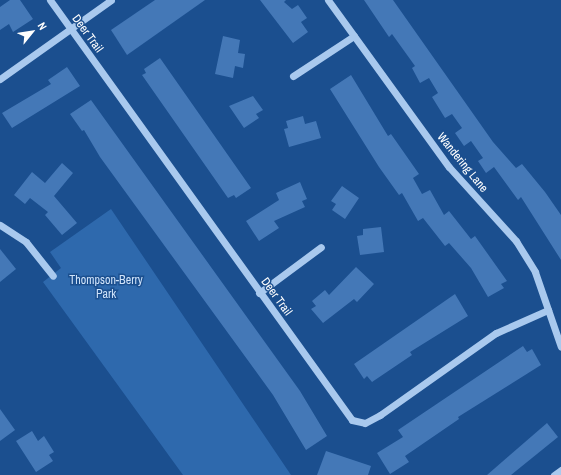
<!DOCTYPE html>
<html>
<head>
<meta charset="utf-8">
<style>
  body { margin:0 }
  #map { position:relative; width:561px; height:475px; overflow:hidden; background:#1b4f8f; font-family:"Archivo Narrow",sans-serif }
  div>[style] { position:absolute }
  .green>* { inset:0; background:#2e69ad }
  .building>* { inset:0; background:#4478b7 }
  .minor>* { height:7px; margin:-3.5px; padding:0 3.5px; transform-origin:3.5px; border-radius:3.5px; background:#a9c9ee }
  span { translate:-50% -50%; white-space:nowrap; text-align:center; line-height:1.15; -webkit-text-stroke:3px #1b4f8f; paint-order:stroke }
  .street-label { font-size:12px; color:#fff }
  .park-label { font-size:12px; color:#cfe3fa }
  .north { position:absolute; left:12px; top:12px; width:40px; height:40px; -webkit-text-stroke:3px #1b4f8f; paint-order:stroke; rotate:60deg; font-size:11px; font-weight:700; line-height:16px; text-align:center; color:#fff }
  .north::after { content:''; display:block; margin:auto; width:14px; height:18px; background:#fff; clip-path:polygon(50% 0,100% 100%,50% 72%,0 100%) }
</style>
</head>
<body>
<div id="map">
  <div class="green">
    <div style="clip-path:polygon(111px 209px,291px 475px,183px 475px,43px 282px,61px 268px,50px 252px)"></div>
  </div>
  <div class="building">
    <div style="clip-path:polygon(10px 0,20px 0,33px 19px,13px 32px,9px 24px,0 30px,0 7px)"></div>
    <div style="clip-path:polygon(155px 0,205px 0,127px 55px,111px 30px)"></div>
    <div style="clip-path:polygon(260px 0,286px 0,284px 2px,292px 9px,298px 5px,307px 18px,301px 22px,308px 32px,293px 43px)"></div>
    <div style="clip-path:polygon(364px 0,393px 0,493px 142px,516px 168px,522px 164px,545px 192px,561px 215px,561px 260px,521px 197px,518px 200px,494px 167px,486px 173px,478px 161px,483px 158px,471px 141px,464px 146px,455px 133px,462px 128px,452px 114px,445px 118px,432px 97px,438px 93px,429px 78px,420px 83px,412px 68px,415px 66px,392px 34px,389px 37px)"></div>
    <div style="clip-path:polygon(223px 36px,240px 40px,238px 53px,245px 54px,243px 68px,235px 66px,233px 78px,215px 74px)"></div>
    <div style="clip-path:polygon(160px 58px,251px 188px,236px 198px,234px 195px,228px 198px,142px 75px,146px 73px,144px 69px)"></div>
    <div style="clip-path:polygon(67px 67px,80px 86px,12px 128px,2px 113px,51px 84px,48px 80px)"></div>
    <div style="clip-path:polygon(351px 75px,388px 136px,391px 134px,419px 174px,413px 178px,422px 194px,430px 190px,444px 215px,449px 211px,471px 239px,475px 236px,507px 281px,501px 284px,504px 288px,488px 297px,471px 268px,449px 243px,445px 246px,423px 218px,418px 221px,402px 193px,399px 195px,379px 167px,330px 89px)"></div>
    <div style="clip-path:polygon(253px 96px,263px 110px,256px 114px,259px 118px,244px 128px,229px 106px)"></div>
    <div style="clip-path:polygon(91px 100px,300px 391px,327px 436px,306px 450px,273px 395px,100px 157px,84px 130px,82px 131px,70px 114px)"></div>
    <div style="clip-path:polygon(303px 116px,305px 124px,316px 121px,321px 138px,289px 147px,284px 129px,288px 128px,286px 121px)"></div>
    <div style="clip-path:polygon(62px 163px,73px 173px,54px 196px,77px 223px,62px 235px,45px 215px,48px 212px,30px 198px,25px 204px,14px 195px,32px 172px,45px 183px)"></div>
    <div style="clip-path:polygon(300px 182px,307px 199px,302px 201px,305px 207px,274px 221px,279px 228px,259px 241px,246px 221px,279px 200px,276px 193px)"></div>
    <div style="clip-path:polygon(342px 186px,359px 198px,345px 219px,332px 210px,336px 204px,331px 201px)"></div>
    <div style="clip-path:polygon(381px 227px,384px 252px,360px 255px,357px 236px,363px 235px,363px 229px)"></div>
    <div style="clip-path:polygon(0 249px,16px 269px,0 282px)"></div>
    <div style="clip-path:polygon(356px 267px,374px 284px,357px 302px,354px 299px,323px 323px,311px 309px,316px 306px,312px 301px,325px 290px,329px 295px)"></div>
    <div style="clip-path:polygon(455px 294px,468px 316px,410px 352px,412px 355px,372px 382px,367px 376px,364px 379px,354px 364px)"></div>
    <div style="clip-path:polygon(523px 346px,527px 352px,532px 349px,541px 365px,458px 417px,459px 419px,405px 456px,409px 462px,390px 474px,377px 453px,403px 437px,398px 430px)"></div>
    <div style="clip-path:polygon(0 409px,15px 430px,0 441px)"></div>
    <div style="clip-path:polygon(547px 423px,558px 437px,511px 475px,487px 475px)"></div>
    <div style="clip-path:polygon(32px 431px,38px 441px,44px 436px,54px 452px,49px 455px,53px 461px,36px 472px,16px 441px)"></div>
    <div style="clip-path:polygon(326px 451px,371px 466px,368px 475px,317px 475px)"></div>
  </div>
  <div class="minor">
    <div style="left:50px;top:0;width:517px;rotate:54.28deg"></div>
    <div style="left:352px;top:420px;width:13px;rotate:13deg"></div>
    <div style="left:365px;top:423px;width:17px;rotate:-28deg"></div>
    <div style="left:380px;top:415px;width:142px;rotate:-35.3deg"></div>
    <div style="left:496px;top:333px;width:57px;rotate:-23.9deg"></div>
    <div style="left:328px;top:0;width:206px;rotate:54.1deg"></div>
    <div style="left:449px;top:167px;width:100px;rotate:47.8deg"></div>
    <div style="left:516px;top:241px;width:36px;rotate:58deg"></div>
    <div style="left:535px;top:272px;width:79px;rotate:70.9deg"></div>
    <div style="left:293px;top:76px;width:73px;rotate:-33.3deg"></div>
    <div style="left:0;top:79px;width:136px;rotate:-35.4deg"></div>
    <div style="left:0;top:225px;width:31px;rotate:33deg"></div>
    <div style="left:26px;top:242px;width:43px;rotate:51.5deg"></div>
    <div style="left:259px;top:293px;width:77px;rotate:-36.6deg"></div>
    <div style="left:554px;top:475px;width:9px;rotate:-36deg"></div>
  </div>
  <div class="street-label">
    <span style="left:87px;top:34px;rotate:54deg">Deer Trail</span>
    <span style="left:462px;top:163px;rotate:51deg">Wandering Lane</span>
    <span style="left:276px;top:297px;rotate:54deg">Deer Trail</span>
  </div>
  <div class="park-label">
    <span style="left:106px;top:288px">Thompson-Berry<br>Park</span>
  </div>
  <div class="north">N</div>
</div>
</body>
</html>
